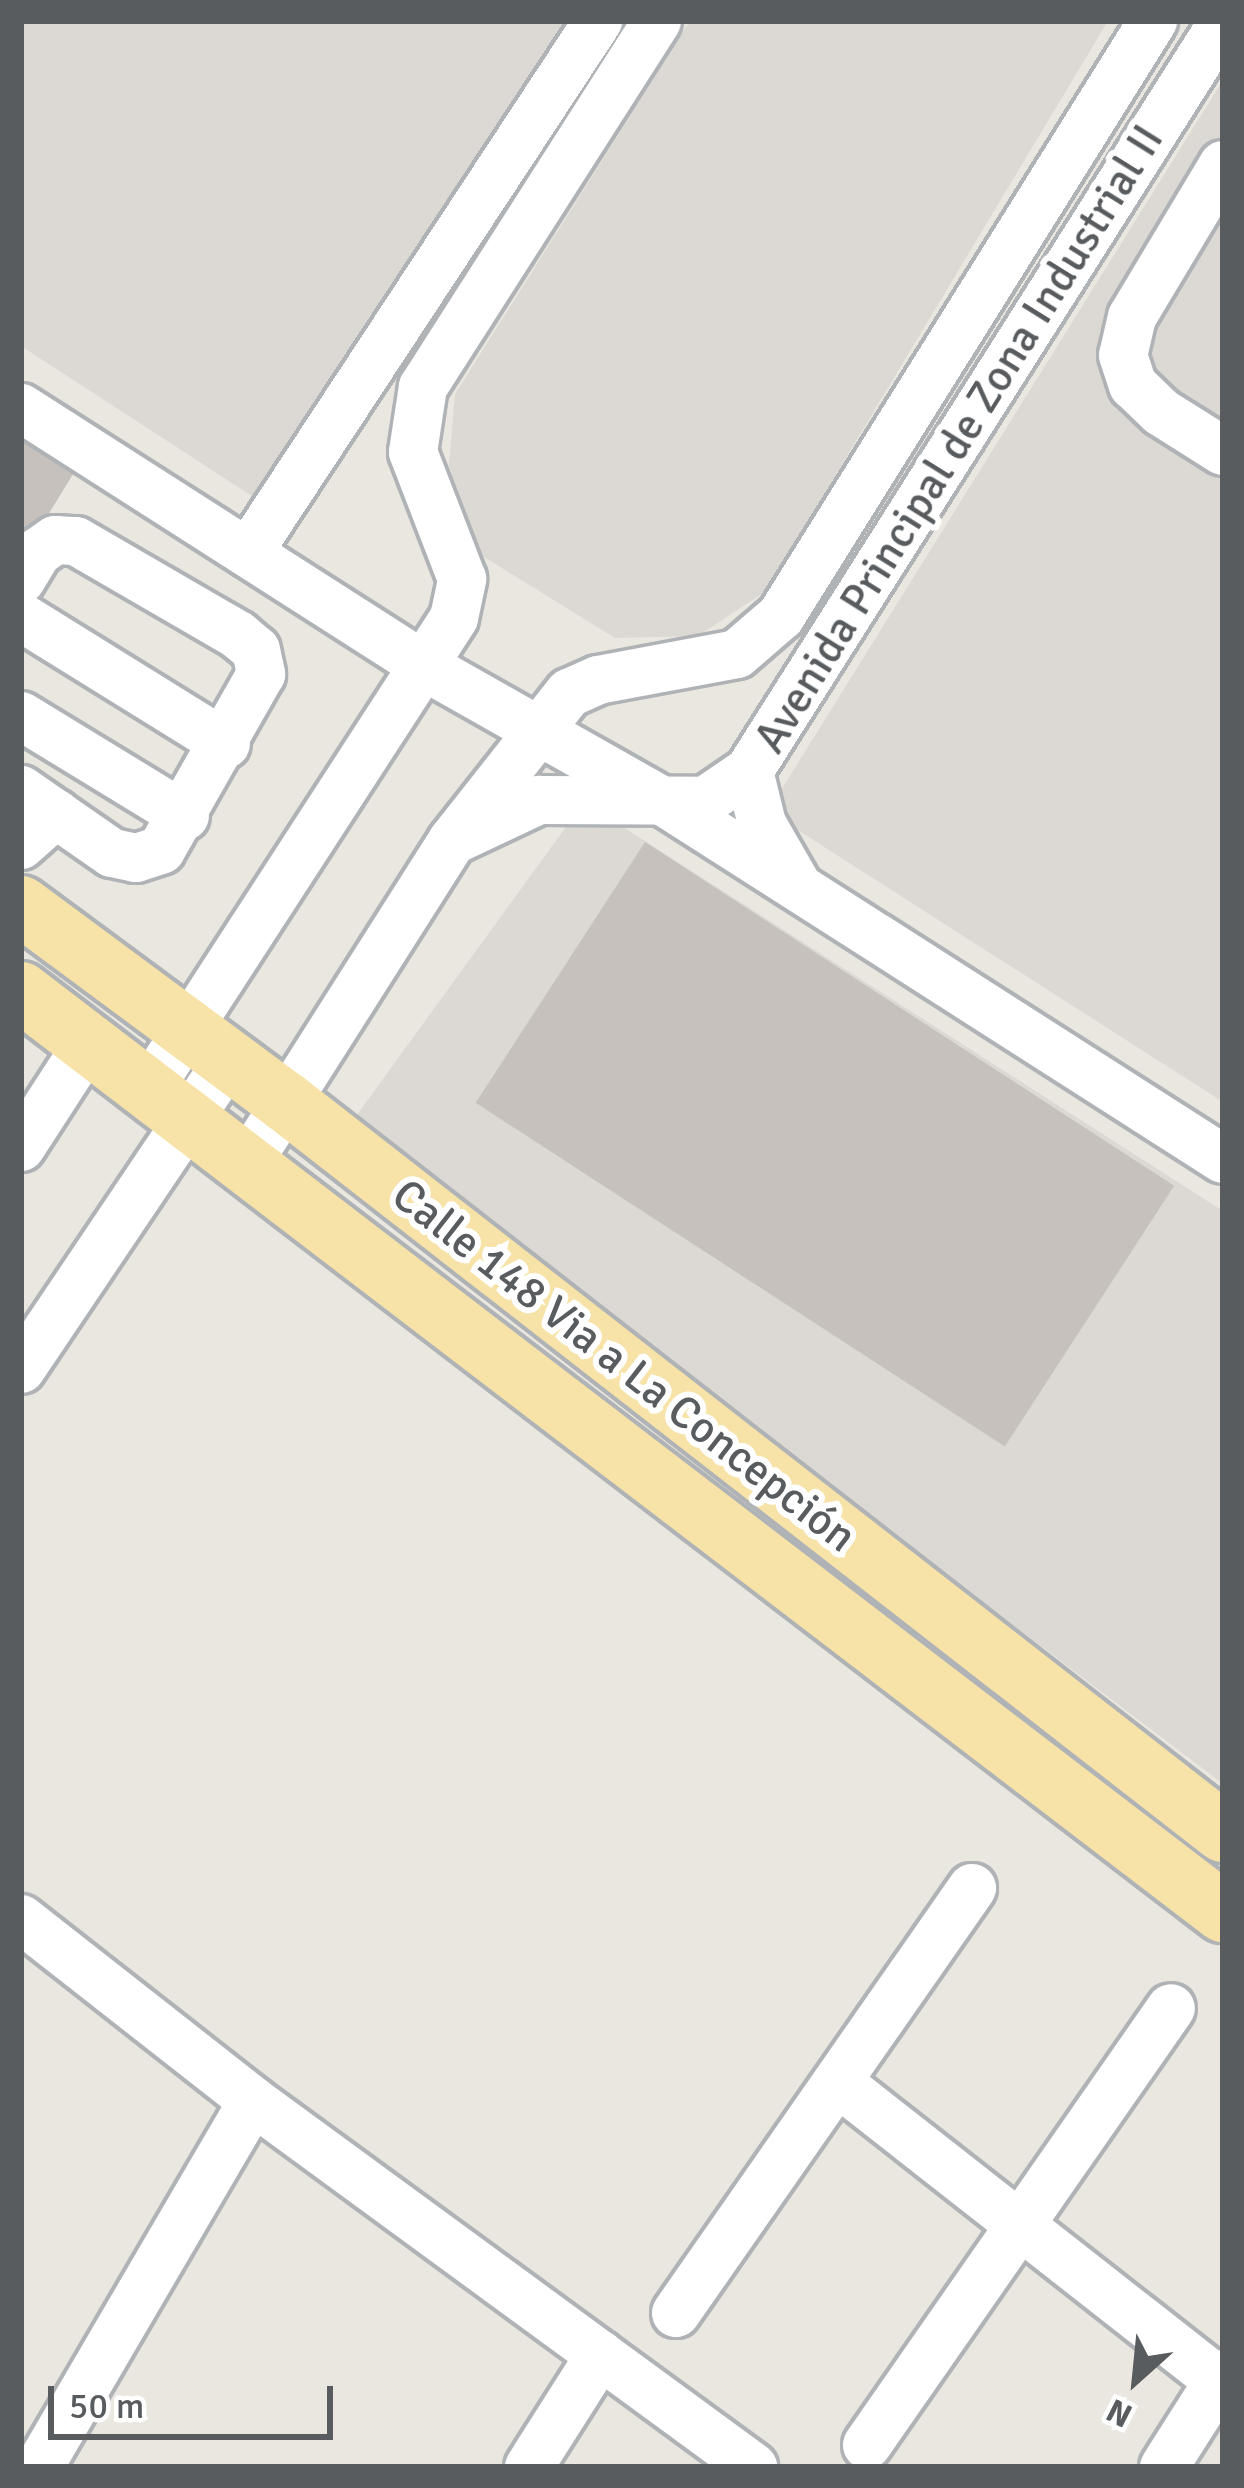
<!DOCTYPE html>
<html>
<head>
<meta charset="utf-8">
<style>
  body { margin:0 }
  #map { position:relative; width:1244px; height:2488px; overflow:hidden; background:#eae7e0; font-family:Signika,sans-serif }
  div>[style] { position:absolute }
  .industrial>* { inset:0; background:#dcd9d4 }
  .building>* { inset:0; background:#c6c1bc; transform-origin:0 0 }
  .roads { filter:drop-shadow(3px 0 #b0b3b6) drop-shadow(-3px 0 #b0b3b6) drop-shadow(0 3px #b0b3b6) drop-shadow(0 -3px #b0b3b6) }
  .minor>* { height:48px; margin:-24px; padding:0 24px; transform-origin:24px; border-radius:24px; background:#fff }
  .major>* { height:60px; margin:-30px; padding:0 30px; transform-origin:30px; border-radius:30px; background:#f7e3a8 }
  span { translate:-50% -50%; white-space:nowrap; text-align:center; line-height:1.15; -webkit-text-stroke:12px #fff; paint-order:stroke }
  .street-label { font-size:45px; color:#585c5f }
  .frame { position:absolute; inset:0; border:24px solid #585c5f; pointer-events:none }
  .north { position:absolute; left:1076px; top:2320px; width:120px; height:120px; -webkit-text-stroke:9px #fff; paint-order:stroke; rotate:207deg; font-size:33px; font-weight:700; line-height:48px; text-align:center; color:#585c5f }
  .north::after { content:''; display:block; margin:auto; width:42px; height:54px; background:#585c5f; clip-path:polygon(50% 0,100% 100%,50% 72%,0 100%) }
  .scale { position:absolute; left:48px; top:2386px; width:285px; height:54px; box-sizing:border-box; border:6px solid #585c5f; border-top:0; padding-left:15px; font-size:36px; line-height:42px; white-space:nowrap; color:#585c5f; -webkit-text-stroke:9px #fff; paint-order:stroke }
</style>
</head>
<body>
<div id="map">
  <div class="industrial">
    <div style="clip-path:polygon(21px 21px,570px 21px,255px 498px,21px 346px)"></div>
    <div style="clip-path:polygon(690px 21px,1108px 21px,766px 591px,698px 636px,615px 638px,473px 550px,449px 465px,455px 394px)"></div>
    <div style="clip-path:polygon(1223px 80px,1223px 1102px,768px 811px)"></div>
    <div style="clip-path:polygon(584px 802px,1223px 1211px,1223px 1784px,351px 1123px)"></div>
  </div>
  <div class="building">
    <div style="clip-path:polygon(21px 437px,75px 471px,21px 559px)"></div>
    <div style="left:645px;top:842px;width:631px;height:311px;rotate:33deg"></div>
  </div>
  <div class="roads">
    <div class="minor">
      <div style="left:1223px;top:165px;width:177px;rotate:120.9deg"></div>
      <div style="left:1132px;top:317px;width:39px;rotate:103deg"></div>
      <div style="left:1123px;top:355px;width:32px;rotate:72deg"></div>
      <div style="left:1133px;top:385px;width:39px;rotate:44deg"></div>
      <div style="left:1161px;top:412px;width:73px;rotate:32.2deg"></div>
      <div style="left:21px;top:408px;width:479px;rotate:32.6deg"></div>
      <div style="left:424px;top:666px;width:278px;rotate:29.5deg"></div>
      <div style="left:666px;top:803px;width:661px;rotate:32.58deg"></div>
      <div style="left:248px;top:553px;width:637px;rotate:-56.66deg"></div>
      <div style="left:21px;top:580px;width:33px;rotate:-59deg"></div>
      <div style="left:38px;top:552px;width:21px;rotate:-35deg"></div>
      <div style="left:55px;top:540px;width:21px;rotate:3deg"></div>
      <div style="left:76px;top:541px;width:187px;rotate:30.1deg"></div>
      <div style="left:238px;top:635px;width:23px;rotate:40deg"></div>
      <div style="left:256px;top:650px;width:25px;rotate:78deg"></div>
      <div style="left:261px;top:674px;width:202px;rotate:119.6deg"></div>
      <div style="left:161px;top:850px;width:26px;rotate:162deg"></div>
      <div style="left:136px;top:858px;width:25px;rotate:-168deg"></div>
      <div style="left:112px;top:853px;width:111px;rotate:-145.3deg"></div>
      <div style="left:21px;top:617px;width:241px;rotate:31.8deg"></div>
      <div style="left:21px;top:716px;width:192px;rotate:31.4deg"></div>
      <div style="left:749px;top:771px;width:55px;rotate:76.2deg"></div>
      <div style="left:762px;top:824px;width:68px;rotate:60deg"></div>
      <div style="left:456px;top:839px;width:92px;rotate:-25.2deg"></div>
      <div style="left:539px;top:800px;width:166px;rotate:0.3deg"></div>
      <div style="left:705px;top:801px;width:53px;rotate:-34.3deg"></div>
      <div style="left:749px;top:771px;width:886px;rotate:-57.67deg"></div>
      <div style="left:21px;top:845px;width:47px;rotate:-41.5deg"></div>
      <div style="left:149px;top:1089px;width:561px;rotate:-57.07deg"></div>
      <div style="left:454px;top:618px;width:40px;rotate:-78deg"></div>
      <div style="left:462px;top:579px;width:136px;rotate:-111.1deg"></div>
      <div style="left:413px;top:452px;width:66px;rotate:-81.3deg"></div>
      <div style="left:423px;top:387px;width:434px;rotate:-57.4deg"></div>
      <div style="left:21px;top:1147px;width:125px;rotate:-57.1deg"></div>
      <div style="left:249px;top:1161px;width:379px;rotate:-57.6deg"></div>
      <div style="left:452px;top:841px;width:189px;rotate:-51.7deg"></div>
      <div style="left:569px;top:693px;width:32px;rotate:-24deg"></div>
      <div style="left:598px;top:680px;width:141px;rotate:-10.6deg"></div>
      <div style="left:737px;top:654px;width:58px;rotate:-40.8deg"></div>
      <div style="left:781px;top:616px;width:702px;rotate:-57.99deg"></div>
      <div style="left:21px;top:1369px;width:373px;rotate:-56.1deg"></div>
      <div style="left:21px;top:1919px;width:295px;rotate:38.1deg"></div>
      <div style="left:253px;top:2101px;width:620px;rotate:36.2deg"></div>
      <div style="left:840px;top:2084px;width:482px;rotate:38.1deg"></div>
      <div style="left:676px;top:2313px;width:518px;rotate:-55.14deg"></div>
      <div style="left:867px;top:2445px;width:532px;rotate:-55.18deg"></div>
      <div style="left:39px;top:2467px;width:424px;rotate:-59.7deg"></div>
      <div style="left:529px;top:2467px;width:133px;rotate:-57.6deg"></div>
      <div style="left:1164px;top:2467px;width:110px;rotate:-57.6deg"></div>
    </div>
    <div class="major">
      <div style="left:21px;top:906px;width:330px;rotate:36.5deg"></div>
      <div style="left:286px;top:1102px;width:1188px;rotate:37.92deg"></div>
      <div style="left:21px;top:992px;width:1514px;rotate:37.43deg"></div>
    </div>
  </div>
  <div class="street-label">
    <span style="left:959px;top:439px;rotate:-58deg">Avenida Principal de Zona Industrial II</span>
    <span style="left:624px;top:1366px;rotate:38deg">Calle 148 Via a La Concepción</span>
  </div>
  <div class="frame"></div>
  <div class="north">N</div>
  <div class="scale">50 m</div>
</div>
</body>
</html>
